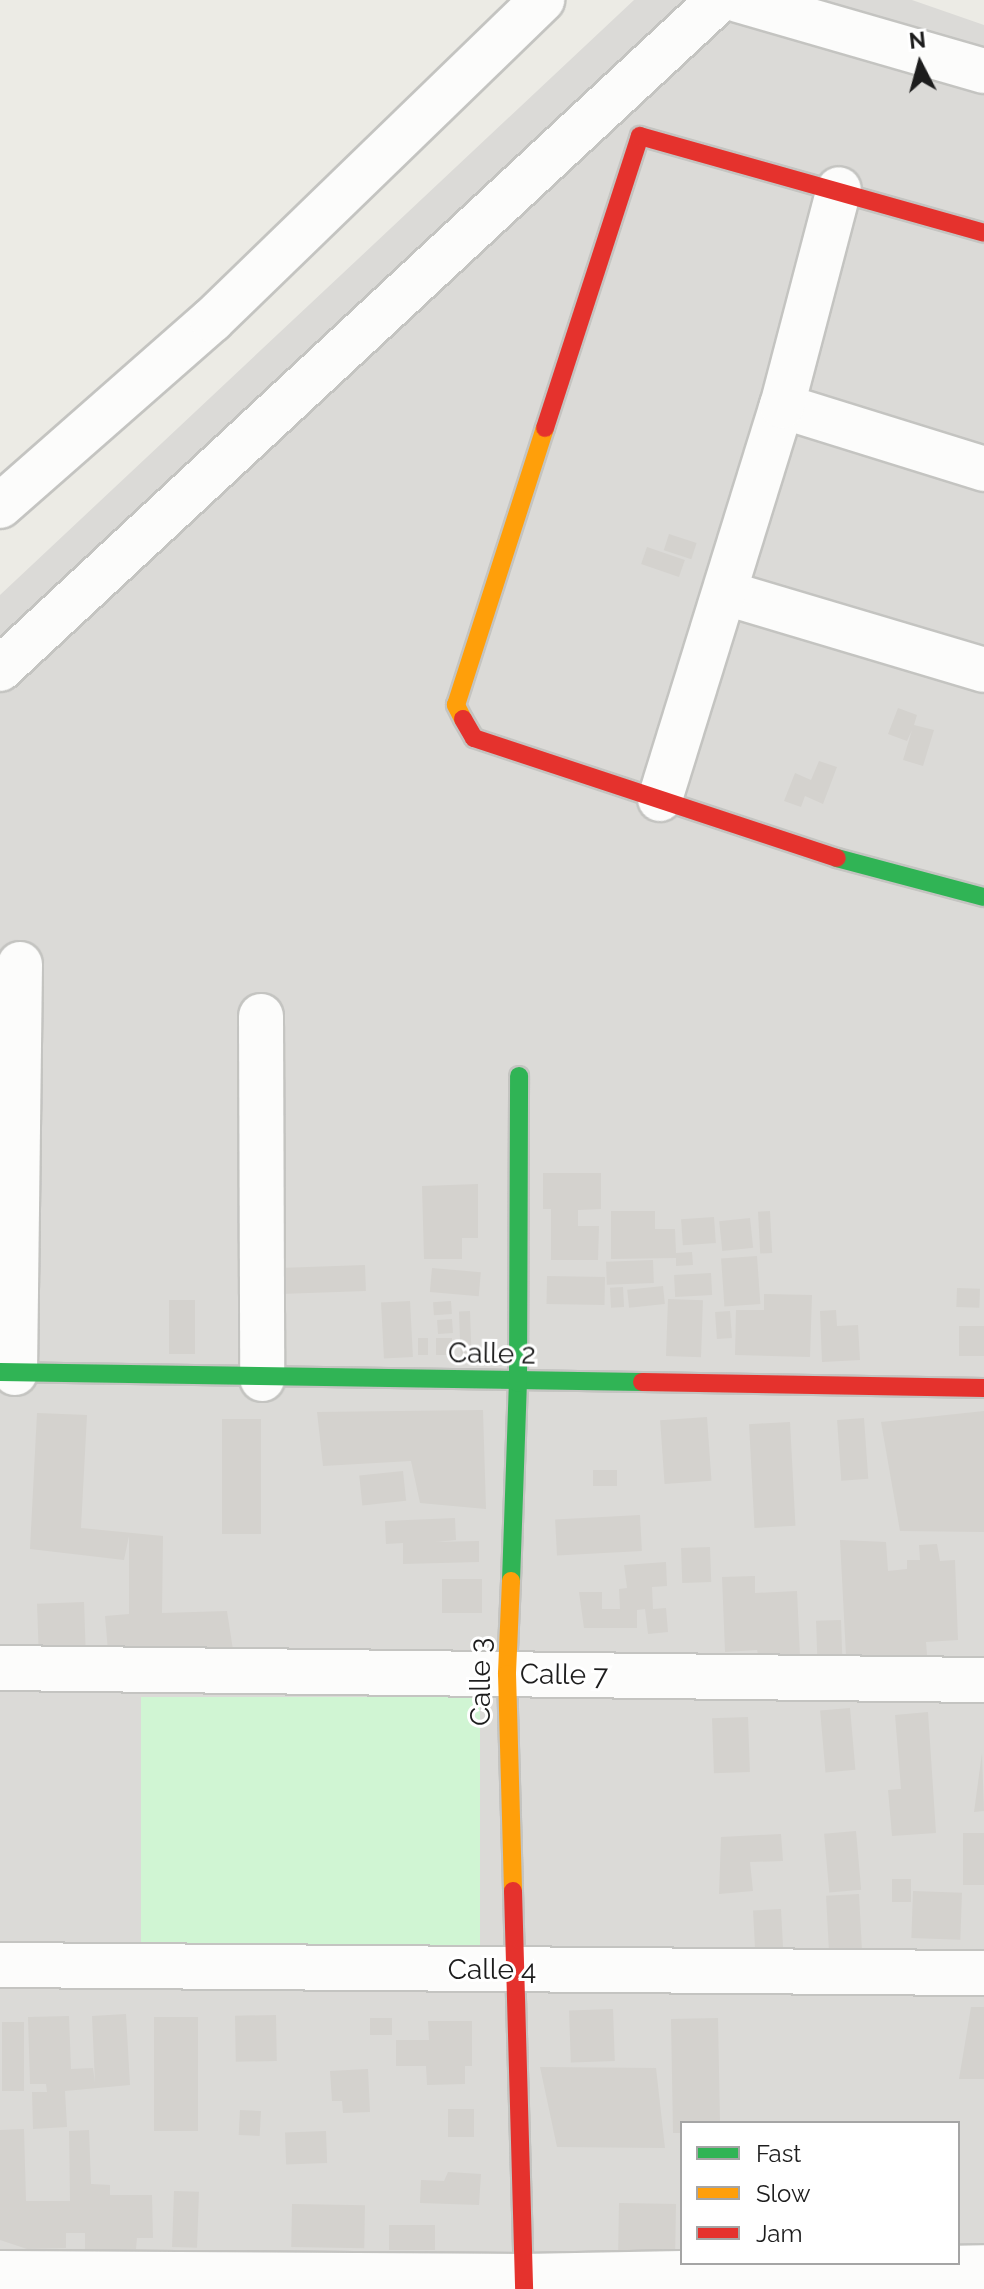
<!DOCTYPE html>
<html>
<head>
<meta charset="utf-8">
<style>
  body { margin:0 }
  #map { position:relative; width:984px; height:2289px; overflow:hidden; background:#ecebe5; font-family:Raleway,sans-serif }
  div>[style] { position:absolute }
  .residential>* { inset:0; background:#dbdad7 }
  .park>* { inset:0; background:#d0f5d3; transform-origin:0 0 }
  .building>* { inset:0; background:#d4d2ce; transform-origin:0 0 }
  .roads { filter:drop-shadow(2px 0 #c4c4c1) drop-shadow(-2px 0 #c4c4c1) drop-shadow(0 2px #c4c4c1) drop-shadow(0 -2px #c4c4c1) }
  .street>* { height:44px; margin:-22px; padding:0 22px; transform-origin:22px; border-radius:22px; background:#fcfcfb }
  .fast>* { height:18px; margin:-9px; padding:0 9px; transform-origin:9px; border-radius:9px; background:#30b455 }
  .slow>* { height:18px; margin:-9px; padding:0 9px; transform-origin:9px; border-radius:9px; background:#ff9f0a }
  .jam>* { height:18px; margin:-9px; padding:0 9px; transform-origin:9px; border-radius:9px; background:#e5322d }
  span { translate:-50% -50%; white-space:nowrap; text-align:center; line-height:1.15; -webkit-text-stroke:6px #fff; paint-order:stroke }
  .street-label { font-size:28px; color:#1d1d1d }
  .legend { position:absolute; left:680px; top:2121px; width:280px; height:144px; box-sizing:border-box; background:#fff; border:2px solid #a5a5a5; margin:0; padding:10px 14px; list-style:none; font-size:24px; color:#1d1d1d }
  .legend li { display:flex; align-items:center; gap:16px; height:40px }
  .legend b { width:40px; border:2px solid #a5a5a5 }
  .north { position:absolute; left:880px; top:24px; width:80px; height:80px; -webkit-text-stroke:6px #fff; paint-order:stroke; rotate:354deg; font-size:22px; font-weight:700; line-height:32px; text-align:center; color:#1d1d1d }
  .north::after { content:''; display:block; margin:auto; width:28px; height:36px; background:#1d1d1d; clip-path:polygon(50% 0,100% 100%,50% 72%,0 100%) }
</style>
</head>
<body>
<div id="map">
  <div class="residential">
    <div style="clip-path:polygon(evenodd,634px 0,912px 0,984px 25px,984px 2289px,0 2289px,0 595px,634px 0,682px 2123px,958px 2123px,958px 2263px,682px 2263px,682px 2123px)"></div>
  </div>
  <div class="park">
    <div style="left:141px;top:1697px;width:339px;height:256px"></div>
  </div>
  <div class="building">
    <div style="left:669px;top:534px;width:29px;height:17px;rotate:18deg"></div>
    <div style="left:647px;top:547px;width:40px;height:18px;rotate:19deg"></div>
    <div style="clip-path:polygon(898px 708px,917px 715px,914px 725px,934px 730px,923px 766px,903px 760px,912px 730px,907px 741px,888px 734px)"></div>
    <div style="clip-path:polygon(819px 761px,837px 767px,823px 804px,805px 796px,801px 807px,784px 801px,795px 773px,811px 780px)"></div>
    <div style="clip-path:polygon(543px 1173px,601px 1173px,601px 1209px,578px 1210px,578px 1226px,599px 1226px,598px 1260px,551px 1260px,551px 1209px,543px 1209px)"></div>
    <div style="clip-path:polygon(478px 1184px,478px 1238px,462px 1238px,462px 1259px,424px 1259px,422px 1186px)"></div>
    <div style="clip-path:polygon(611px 1211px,655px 1211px,655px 1229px,675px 1229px,676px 1253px,692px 1252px,693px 1265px,676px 1266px,676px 1258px,611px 1259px)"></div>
    <div style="left:770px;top:1211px;width:42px;height:12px;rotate:87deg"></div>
    <div style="left:714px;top:1217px;width:26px;height:33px;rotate:86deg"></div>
    <div style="left:750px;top:1218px;width:30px;height:31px;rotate:84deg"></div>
    <div style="left:757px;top:1256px;width:48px;height:36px;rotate:86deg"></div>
    <div style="left:653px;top:1260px;width:23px;height:47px;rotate:88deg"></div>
    <div style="left:365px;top:1265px;width:26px;height:86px;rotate:88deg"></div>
    <div style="left:432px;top:1268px;width:49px;height:24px;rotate:5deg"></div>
    <div style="left:711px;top:1273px;width:22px;height:37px;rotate:87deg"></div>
    <div style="left:547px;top:1276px;width:58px;height:28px;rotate:1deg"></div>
    <div style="left:663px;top:1286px;width:18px;height:36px;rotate:84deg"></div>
    <div style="left:623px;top:1287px;width:20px;height:13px;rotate:87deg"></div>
    <div style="left:957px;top:1288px;width:23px;height:19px;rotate:2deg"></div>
    <div style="clip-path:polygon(764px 1294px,812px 1295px,810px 1357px,735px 1355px,736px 1310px,764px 1310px)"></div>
    <div style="left:668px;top:1299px;width:35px;height:57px;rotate:2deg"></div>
    <div style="left:169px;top:1300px;width:26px;height:54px"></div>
    <div style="left:410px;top:1301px;width:56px;height:29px;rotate:87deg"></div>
    <div style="left:451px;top:1301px;width:13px;height:18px;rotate:86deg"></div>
    <div style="clip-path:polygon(836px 1310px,837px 1326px,858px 1325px,860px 1360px,822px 1362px,820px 1311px)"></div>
    <div style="left:470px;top:1311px;width:49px;height:11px;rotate:88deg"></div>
    <div style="left:730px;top:1311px;width:27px;height:15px;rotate:86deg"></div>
    <div style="left:452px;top:1319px;width:14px;height:15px;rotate:86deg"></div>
    <div style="left:959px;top:1326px;width:25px;height:30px"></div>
    <div style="left:418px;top:1338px;width:10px;height:17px"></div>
    <div style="left:452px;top:1338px;width:17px;height:16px;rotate:90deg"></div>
    <div style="clip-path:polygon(483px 1410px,486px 1509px,420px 1503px,411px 1461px,323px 1466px,317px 1412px)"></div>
    <div style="clip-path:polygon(984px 1411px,984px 1532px,900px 1531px,881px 1422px)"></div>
    <div style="clip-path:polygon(37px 1413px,87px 1415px,81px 1528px,163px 1536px,162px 1613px,227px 1611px,233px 1650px,108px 1651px,105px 1616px,129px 1614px,129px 1536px,124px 1560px,30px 1549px)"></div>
    <div style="left:707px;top:1417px;width:64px;height:47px;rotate:86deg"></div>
    <div style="left:864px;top:1418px;width:61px;height:27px;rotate:86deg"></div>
    <div style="left:261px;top:1419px;width:115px;height:39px;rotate:90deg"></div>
    <div style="left:790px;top:1422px;width:104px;height:41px;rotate:87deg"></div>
    <div style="left:617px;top:1470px;width:16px;height:24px;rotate:90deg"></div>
    <div style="left:403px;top:1471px;width:30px;height:44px;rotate:84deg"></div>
    <div style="left:640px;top:1515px;width:36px;height:85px;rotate:87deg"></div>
    <div style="clip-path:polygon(455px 1518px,456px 1540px,436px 1542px,479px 1541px,479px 1562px,403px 1564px,403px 1543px,386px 1544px,385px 1521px)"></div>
    <div style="clip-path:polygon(840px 1540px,886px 1542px,888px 1571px,907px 1569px,907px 1560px,920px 1560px,919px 1545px,937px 1544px,940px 1561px,955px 1560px,958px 1640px,926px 1642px,927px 1655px,846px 1656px)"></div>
    <div style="left:710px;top:1547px;width:35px;height:29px;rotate:88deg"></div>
    <div style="clip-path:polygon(666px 1562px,667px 1586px,652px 1587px,653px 1609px,666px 1608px,668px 1632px,648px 1634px,645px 1609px,637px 1610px,637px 1628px,584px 1628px,579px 1592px,602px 1592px,602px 1609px,620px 1609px,619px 1589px,627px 1588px,624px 1565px)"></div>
    <div style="clip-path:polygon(755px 1576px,755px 1593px,797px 1591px,800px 1656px,759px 1658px,757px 1650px,725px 1652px,722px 1577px)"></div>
    <div style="left:442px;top:1579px;width:40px;height:34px"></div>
    <div style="left:84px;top:1602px;width:49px;height:47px;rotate:88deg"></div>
    <div style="left:841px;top:1620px;width:38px;height:25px;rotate:88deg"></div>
    <div style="left:850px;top:1708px;width:62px;height:30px;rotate:85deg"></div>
    <div style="clip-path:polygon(928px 1712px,936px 1833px,892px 1836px,888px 1790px,901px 1789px,895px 1715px)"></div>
    <div style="left:748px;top:1717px;width:55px;height:36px;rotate:88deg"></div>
    <div style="clip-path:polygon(982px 1753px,984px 1811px,974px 1812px)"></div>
    <div style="left:856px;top:1831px;width:59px;height:32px;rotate:85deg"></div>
    <div style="left:984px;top:1833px;width:52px;height:21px;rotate:90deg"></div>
    <div style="clip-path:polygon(781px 1834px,783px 1861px,750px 1862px,753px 1891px,719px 1894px,721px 1837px)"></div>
    <div style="left:892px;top:1879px;width:19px;height:23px"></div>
    <div style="left:913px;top:1891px;width:49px;height:47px;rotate:2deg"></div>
    <div style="left:859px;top:1894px;width:60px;height:33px;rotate:87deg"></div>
    <div style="left:781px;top:1909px;width:41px;height:28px;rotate:87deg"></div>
    <div style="clip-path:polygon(971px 2007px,984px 2007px,984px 2079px,959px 2079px)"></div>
    <div style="left:613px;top:2009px;width:52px;height:44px;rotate:88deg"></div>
    <div style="clip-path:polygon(126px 2014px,130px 2085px,65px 2091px,67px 2127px,33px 2129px,32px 2092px,47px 2092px,46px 2084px,30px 2084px,28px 2017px,69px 2016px,71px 2069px,93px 2068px,95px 2083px,92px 2016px)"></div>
    <div style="left:276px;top:2015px;width:46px;height:41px;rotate:89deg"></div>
    <div style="left:154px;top:2017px;width:44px;height:114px"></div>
    <div style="left:370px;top:2018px;width:22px;height:17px"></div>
    <div style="clip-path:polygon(718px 2018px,720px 2123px,682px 2123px,682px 2133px,673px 2133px,671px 2019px)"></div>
    <div style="clip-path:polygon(428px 2021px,472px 2021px,472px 2066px,465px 2066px,465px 2084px,427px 2085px,426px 2066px,396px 2066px,396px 2040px,429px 2040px)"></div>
    <div style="left:2px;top:2022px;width:22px;height:69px"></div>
    <div style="clip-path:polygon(540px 2067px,656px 2068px,665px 2148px,557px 2147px)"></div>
    <div style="clip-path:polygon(368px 2069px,370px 2112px,343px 2113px,342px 2101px,332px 2101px,330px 2071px)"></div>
    <div style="left:474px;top:2109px;width:28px;height:26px;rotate:90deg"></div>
    <div style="left:240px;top:2110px;width:21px;height:25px;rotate:3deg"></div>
    <div style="clip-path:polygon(24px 2129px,26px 2201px,70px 2201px,69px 2131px,89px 2130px,91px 2184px,110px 2185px,110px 2195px,152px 2195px,153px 2238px,137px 2238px,136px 2249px,110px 2250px,85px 2250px,85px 2233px,66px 2233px,66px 2248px,27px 2249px,0 2240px,0 2130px)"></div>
    <div style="left:326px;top:2131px;width:32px;height:41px;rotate:88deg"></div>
    <div style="clip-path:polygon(448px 2172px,481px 2174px,479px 2205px,420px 2203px,421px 2180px,444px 2181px)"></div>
    <div style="left:174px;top:2191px;width:25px;height:56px;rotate:2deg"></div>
    <div style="left:619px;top:2203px;width:57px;height:49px;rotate:1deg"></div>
    <div style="left:292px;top:2204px;width:73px;height:43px;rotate:1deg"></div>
    <div style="left:435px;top:2225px;width:25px;height:46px;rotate:90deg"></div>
  </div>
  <div class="roads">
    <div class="street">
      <div style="left:738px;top:0;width:256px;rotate:16.1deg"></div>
      <div style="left:782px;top:406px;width:212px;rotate:17.3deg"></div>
      <div style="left:0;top:506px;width:282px;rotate:-41.3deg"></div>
      <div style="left:212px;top:320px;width:460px;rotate:-44.1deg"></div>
      <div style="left:726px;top:593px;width:269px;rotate:16.6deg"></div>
      <div style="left:0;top:669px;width:982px;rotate:-42.94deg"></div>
      <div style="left:660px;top:799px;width:412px;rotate:-72.8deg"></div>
      <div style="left:782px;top:406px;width:224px;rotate:-75.3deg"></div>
      <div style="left:261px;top:1016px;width:363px;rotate:89.8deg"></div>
      <div style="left:15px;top:1373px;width:409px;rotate:-89.3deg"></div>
      <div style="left:0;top:1668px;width:984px;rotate:0.7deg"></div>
      <div style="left:0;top:1965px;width:984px;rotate:0.47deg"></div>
      <div style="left:0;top:2273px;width:524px;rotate:0.33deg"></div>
      <div style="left:524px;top:2276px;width:460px;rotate:-1.1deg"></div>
    </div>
    <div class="fast">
      <div style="left:837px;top:858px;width:152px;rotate:14.9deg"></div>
      <div style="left:0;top:1372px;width:642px;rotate:0.89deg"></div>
      <div style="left:511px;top:1581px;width:198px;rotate:-88deg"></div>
      <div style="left:518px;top:1383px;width:307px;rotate:-89.8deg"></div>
    </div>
    <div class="slow">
      <div style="left:463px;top:719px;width:16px;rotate:-117deg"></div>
      <div style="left:456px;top:705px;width:291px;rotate:-72.2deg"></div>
      <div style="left:511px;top:1581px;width:93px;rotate:92.5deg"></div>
      <div style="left:507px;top:1674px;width:217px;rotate:88.4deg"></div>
    </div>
    <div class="jam">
      <div style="left:545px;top:428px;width:307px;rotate:-72deg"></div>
      <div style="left:640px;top:136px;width:357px;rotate:15.7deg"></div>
      <div style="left:463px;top:719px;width:22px;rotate:60deg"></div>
      <div style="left:474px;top:738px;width:382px;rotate:18.3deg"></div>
      <div style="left:642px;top:1382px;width:342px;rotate:1deg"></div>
      <div style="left:513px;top:1891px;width:398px;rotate:88.4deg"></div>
    </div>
  </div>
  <div class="street-label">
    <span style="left:492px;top:1354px;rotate:1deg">Calle 2</span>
    <span style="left:564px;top:1675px;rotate:1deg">Calle 7</span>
    <span style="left:481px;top:1682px;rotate:-90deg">Calle 3</span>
    <span style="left:492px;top:1970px">Calle 4</span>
  </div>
  <ul class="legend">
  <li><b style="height:10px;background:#30b455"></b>Fast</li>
  <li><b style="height:10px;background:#ff9f0a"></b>Slow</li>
  <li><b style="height:10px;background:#e5322d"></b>Jam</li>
  </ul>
  <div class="north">N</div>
</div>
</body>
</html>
